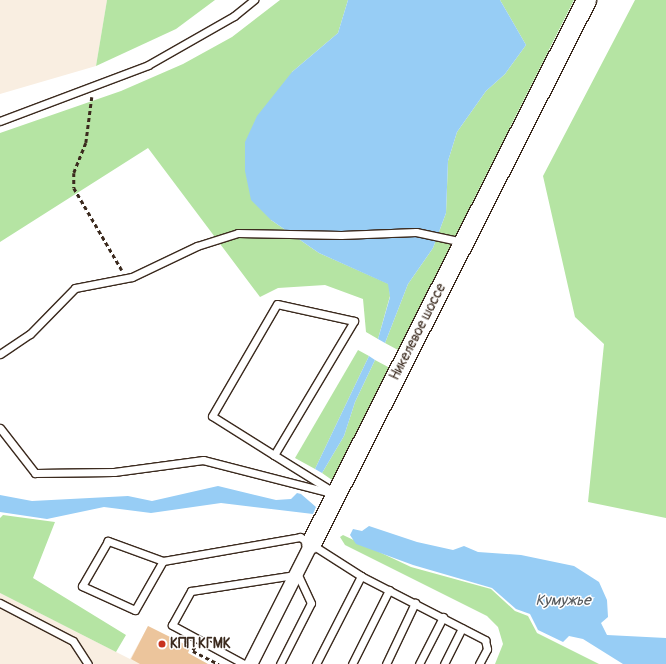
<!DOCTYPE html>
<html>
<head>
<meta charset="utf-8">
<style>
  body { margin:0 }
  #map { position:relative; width:666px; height:664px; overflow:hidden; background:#fff; font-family:Pangolin,sans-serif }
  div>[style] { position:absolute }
  .built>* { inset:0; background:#f9eee1 }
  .green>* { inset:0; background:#b5e4a3 }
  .water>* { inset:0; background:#97cdf5 }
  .building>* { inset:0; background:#ecc59c }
  .path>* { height:2.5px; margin-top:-1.25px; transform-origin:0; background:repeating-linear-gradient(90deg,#3b2a1e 0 4px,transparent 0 7px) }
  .roads { filter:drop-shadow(1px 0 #3b2a1e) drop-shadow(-1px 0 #3b2a1e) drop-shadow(0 1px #3b2a1e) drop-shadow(0 -1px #3b2a1e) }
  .lane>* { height:7px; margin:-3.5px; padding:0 3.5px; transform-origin:3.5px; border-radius:3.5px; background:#fff }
  .street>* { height:13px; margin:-6.5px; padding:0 6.5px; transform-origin:6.5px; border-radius:6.5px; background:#fff }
  .secondary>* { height:19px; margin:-9.5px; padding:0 9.5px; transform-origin:9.5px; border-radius:9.5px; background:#fff }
  .dots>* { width:11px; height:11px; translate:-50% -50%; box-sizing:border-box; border:2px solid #fff; border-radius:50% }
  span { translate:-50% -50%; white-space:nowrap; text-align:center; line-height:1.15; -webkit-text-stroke:3px #fff; paint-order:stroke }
  .street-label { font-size:14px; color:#3b2a1e }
  .poi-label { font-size:14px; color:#3b2a1e; font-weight:700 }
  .left { translate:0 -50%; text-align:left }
  .water-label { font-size:15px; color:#575b5e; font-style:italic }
</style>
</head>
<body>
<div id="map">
  <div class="built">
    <div style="clip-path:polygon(0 0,107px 0,96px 66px,0 94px)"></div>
    <div style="clip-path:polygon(0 593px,130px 659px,148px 626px,190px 647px,188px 653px,208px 664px,0 664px)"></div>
  </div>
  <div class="green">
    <div style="clip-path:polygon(107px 0,215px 0,176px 29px,96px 66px)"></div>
    <div style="clip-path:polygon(280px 0,348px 0,338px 33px,292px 72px,271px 220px,319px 253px,389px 284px,390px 296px,378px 339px,366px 332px,363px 299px,325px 285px,278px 288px,260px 297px,148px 148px,0 242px,0 133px,121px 91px,183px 64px,232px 37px)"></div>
    <div style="clip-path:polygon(500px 0,574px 0,398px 350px,385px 343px,408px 284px,433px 248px,446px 213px,448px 161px,457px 132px,486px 91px,505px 74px,526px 45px)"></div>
    <div style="clip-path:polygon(635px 0,666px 0,666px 518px,588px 502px,604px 344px,575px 317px,543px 176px)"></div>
    <div style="clip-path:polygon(358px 350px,369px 356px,315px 469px,295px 458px)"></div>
    <div style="clip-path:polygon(375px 360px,390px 368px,332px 480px,322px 473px,344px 436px,355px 402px)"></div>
    <div style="clip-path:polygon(3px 515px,55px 522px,33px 578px,126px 635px,116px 652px,0 593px,0 518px)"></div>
    <div style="clip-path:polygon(343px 535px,411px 567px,491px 589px,515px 611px,528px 616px,537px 633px,599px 664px,495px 664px,503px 644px,498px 627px,487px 616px,345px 545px,340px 537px)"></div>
  </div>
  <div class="water">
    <div style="clip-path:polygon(348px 0,500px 0,526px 45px,505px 74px,486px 91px,457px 132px,448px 161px,446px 213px,433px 248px,408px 284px,385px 343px,378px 339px,390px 297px,388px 284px,319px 253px,271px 220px,251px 200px,245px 171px,245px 142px,257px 116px,292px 72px,338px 33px)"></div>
    <div style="clip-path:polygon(369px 356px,375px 360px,355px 402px,344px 436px,322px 473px,315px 469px)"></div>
    <div style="clip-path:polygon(218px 486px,276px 500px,291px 499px,297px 493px,301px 494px,316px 507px,313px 514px,221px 503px,151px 513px,104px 507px,47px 519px,0 512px,0 495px,32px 501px,128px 496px,152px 501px)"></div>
    <div style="clip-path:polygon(369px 526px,417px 542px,453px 550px,464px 546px,478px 552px,521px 555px,574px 566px,599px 582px,607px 600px,608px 617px,601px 623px,607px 635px,666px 638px,666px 664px,623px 664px,583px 639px,569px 636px,563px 642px,538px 630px,530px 614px,516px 609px,492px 588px,413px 565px,356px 544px,350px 535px,353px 529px,362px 531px)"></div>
  </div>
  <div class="building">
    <div style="clip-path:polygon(148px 626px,190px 647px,188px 653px,208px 664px,140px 664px,131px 659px)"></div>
  </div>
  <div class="path">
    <div style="left:92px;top:97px;width:46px;rotate:97.4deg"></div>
    <div style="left:86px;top:143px;width:32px;rotate:112deg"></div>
    <div style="left:74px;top:173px;width:15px;rotate:90deg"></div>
    <div style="left:74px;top:188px;width:95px;rotate:59.7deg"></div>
    <div style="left:195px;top:647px;width:4px;rotate:117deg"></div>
    <div style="left:193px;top:651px;width:29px;rotate:27deg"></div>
  </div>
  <div class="roads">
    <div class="lane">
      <div style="left:0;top:121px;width:158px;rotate:-20.7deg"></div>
      <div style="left:148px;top:65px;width:99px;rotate:-29.7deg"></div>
      <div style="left:234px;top:16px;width:26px;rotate:-39deg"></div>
      <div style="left:277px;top:304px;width:79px;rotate:12.4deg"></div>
      <div style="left:354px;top:321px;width:156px;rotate:120.8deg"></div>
      <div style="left:274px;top:455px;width:73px;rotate:-147.8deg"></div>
      <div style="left:212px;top:416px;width:129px;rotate:-59.9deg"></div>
      <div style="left:0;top:354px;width:36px;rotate:-34deg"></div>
      <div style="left:30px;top:334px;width:64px;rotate:-45.6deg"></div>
      <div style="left:75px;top:288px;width:58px;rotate:-10.9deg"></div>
      <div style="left:132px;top:277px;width:72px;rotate:-25.5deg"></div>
      <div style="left:197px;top:246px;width:43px;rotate:-17.6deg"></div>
      <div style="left:238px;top:233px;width:103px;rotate:1.1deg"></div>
      <div style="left:341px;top:235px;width:75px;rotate:-2.3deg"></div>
      <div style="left:416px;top:232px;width:48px;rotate:12deg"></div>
      <div style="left:0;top:428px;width:57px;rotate:52.1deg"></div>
      <div style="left:35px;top:473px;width:79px;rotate:-0.7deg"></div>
      <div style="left:114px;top:472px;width:90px;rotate:-7.7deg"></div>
      <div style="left:203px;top:460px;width:136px;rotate:14.4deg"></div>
      <div style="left:274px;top:455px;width:72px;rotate:31.9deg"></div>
      <div style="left:163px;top:561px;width:59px;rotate:-160deg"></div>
      <div style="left:108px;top:541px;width:52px;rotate:120deg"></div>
      <div style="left:82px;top:586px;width:58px;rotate:24.4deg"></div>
      <div style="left:135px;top:610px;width:56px;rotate:-60.3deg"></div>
      <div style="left:163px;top:561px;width:139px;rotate:-9.9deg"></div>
      <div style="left:300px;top:537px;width:72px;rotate:32.6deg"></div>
      <div style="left:361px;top:576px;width:140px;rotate:27.3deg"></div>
      <div style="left:485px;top:640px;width:9px;rotate:77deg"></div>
      <div style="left:487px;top:649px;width:17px;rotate:118deg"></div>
      <div style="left:0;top:603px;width:82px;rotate:27.5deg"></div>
      <div style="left:73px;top:641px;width:27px;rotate:57deg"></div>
      <div style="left:244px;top:664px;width:82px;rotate:-151.6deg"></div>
      <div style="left:172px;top:625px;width:39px;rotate:-61deg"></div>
      <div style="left:191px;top:591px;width:104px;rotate:-8.8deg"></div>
      <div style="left:280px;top:664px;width:68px;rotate:-63.1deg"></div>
      <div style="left:311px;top:603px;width:35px;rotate:-115deg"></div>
      <div style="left:316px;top:664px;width:99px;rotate:-62.9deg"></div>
      <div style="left:352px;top:664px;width:83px;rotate:-63.4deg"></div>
      <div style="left:386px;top:664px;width:68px;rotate:-64.6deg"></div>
      <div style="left:419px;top:664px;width:53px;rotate:-62.9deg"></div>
      <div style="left:444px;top:664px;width:40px;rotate:-63.4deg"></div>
    </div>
    <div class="street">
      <div style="left:250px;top:664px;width:136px;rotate:-63.2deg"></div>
    </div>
    <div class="secondary">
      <div style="left:311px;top:543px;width:609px;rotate:-63.14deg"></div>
    </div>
  </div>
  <div class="dots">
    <div style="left:162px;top:644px;background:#c8321e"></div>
  </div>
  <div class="street-label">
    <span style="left:418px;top:332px;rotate:-63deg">Никелевое шоссе</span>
  </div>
  <div class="poi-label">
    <span class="left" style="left:170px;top:644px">КПП КГМК</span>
  </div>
  <div class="water-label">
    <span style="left:563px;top:601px">Кумужье</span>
  </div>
</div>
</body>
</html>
